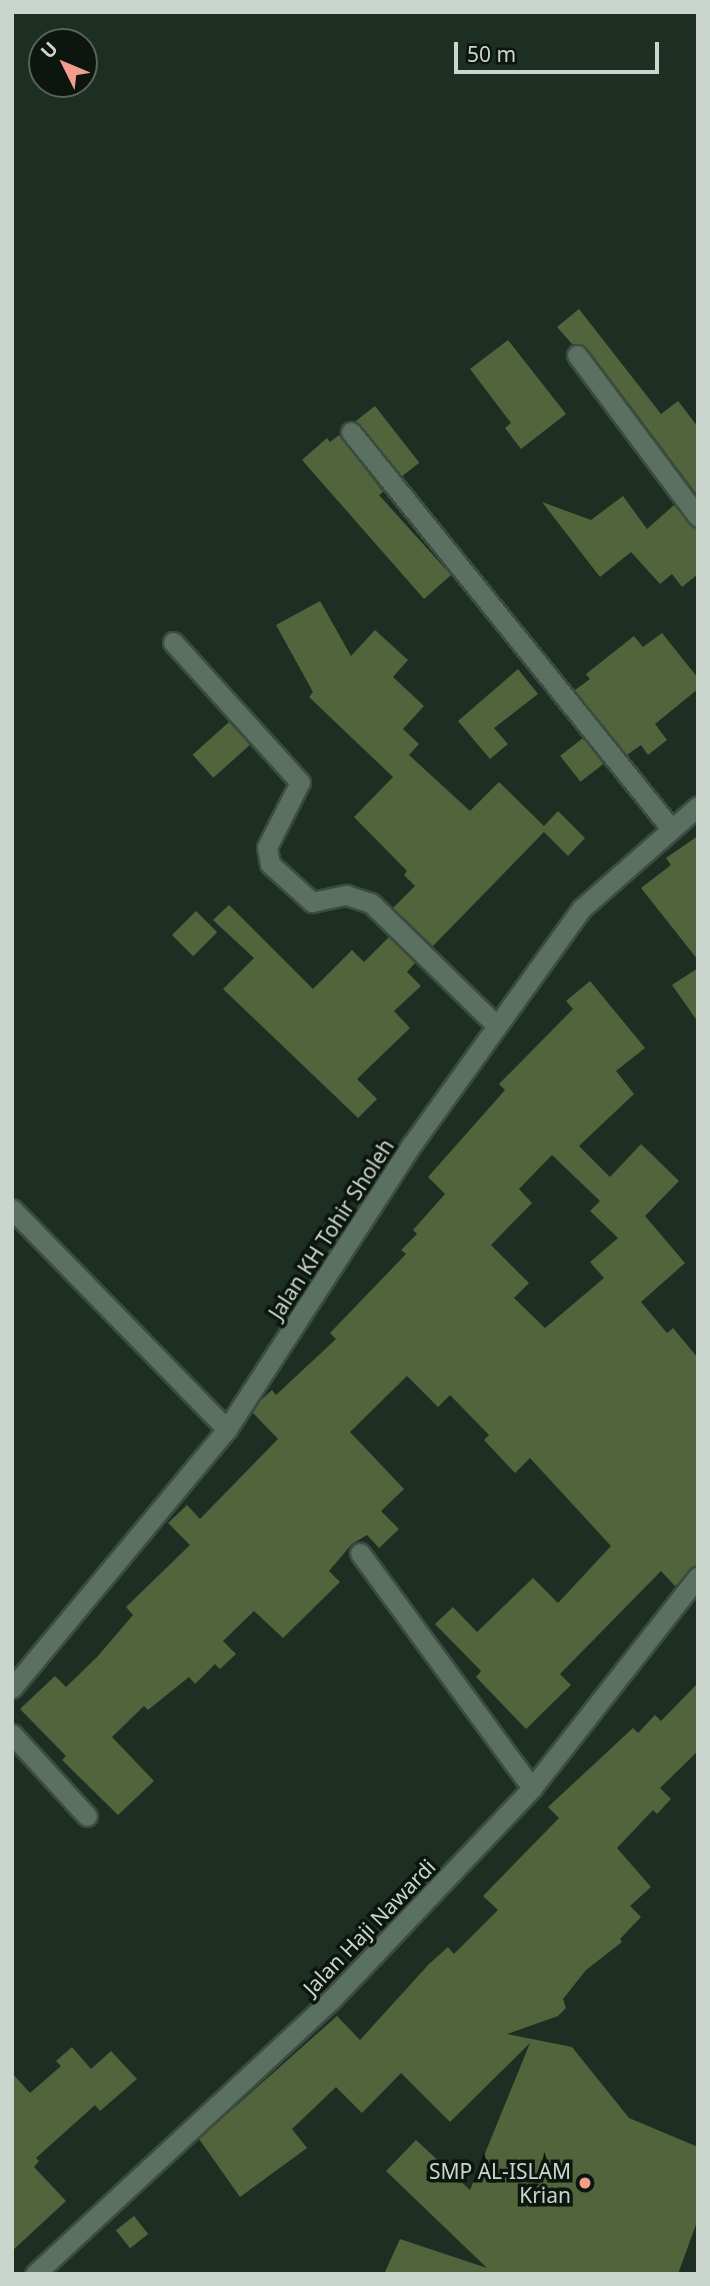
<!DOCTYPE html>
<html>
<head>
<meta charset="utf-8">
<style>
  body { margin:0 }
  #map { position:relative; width:710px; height:2286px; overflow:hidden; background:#1c2f22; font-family:"Noto Sans",sans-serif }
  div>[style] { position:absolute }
  .building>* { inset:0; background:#51643c; transform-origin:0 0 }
  .roads { filter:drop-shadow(2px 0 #3c4c41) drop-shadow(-2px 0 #3c4c41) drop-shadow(0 2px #3c4c41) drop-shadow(0 -2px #3c4c41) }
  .minor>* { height:19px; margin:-9.5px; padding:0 9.5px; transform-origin:9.5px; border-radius:9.5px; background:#5a7060 }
  .dots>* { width:19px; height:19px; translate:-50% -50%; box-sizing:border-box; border:4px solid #0d150f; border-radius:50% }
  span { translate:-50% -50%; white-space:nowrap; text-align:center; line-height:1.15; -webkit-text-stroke:7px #0d150f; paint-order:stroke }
  .street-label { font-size:21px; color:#cad6cd }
  .poi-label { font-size:21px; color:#cad6cd }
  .right { translate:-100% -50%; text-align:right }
  .frame { position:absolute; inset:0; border:14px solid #cad6cd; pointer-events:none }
  .north { position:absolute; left:28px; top:28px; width:70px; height:70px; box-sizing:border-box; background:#0d150f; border:2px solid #59625b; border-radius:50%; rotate:313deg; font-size:19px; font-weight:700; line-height:28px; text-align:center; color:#cad6cd }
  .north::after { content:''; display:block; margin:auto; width:24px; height:32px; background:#f49d8b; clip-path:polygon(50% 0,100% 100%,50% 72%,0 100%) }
  .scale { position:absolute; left:454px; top:42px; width:205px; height:32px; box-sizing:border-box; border:4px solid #cad6cd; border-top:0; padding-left:9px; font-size:21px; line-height:24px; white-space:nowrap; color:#cad6cd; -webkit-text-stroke:5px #0d150f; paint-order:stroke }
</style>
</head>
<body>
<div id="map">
  <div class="building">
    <div style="clip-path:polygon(579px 309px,661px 414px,678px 401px,698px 427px,698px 496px,587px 348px,572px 344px,557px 327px)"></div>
    <div style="clip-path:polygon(508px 340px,566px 414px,521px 449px,505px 428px,511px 423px,470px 369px)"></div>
    <div style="left:375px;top:406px;width:72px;height:24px;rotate:52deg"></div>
    <div style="clip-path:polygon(339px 435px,383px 492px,379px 495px,451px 575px,424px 599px,302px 460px,327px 438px,330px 442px)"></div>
    <div style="clip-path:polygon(623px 496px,647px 529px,674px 505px,698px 529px,698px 574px,682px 587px,672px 574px,660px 584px,631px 552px,600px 577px,542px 502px,591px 520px)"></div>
    <div style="clip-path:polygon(320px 601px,351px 656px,375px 630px,408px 660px,393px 677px,424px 706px,403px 729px,419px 744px,409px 755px,470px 811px,499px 782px,544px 826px,558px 811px,585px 838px,568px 856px,544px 832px,433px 946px,393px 908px,415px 886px,404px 875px,407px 871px,354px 817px,393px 777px,309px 697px,313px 692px,276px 625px)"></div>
    <div style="clip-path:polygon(662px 633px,698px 678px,698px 689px,655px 724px,667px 740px,648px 755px,641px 745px,627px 755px,575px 690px,590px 679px,586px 674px,634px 636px,643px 647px)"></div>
    <div style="clip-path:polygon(518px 669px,538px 694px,494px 728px,508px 744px,490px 759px,458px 721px)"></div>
    <div style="left:229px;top:722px;width:31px;height:49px;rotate:48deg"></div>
    <div style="left:583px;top:738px;width:33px;height:29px;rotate:52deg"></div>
    <div style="clip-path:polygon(698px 836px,698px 960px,641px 888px,671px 865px,666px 858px)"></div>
    <div style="clip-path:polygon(229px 905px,313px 989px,352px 950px,364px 962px,389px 937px,415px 963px,407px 972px,421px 986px,394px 1011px,410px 1028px,357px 1079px,377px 1099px,358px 1118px,223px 989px,254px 958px,213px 920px)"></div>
    <div style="left:196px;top:911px;width:30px;height:34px;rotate:45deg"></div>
    <div style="clip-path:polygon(698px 968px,698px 1022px,672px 985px)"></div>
    <div style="clip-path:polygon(evenodd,590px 981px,645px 1048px,616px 1071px,634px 1094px,579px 1146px,610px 1177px,641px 1144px,679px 1181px,645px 1216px,685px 1263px,641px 1302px,667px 1333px,673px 1328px,698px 1358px,698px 1564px,675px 1586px,661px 1571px,560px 1674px,571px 1685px,526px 1729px,476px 1677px,481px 1671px,435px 1624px,453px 1607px,477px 1632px,533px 1578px,558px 1603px,611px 1546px,530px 1458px,515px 1473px,484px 1440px,489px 1435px,450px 1395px,438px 1407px,407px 1376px,350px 1432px,404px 1489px,381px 1511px,399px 1529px,379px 1548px,367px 1535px,352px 1544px,329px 1571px,340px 1582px,283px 1638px,254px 1611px,223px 1641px,236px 1654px,220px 1669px,215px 1664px,195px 1684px,189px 1677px,148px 1710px,144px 1706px,112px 1737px,154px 1781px,118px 1815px,62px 1760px,66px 1756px,20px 1709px,55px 1676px,66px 1687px,97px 1657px,133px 1615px,126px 1607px,190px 1545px,168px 1523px,187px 1505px,200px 1519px,278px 1439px,252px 1412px,260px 1401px,272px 1390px,276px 1395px,336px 1339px,330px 1333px,406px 1254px,401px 1250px,417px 1234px,413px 1230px,445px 1194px,428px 1177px,505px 1090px,499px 1084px,573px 1009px,566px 1001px,590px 981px,552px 1155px,600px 1201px,590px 1211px,618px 1238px,590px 1262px,604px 1278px,545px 1328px,514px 1298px,529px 1283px,491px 1245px,532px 1203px,519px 1189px,552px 1155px)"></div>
    <div style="clip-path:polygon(698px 1683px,698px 1751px,660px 1788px,671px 1799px,657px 1814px,653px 1810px,617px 1848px,651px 1887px,630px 1906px,641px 1917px,620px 1939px,622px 1942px,586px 1970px,563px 1999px,566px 2008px,558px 2016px,507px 2034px,572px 2047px,629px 2118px,698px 2147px,698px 2219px,678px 2274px,384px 2274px,400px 2239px,487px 2268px,386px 2171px,416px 2140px,470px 2190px,530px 2043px,450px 2122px,401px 2073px,362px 2113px,336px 2087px,292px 2129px,307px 2148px,240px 2197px,199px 2139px,337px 2016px,360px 2040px,429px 1964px,448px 1947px,454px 1954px,498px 1910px,483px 1896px,559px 1818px,548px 1807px,633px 1728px,638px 1733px,655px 1715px,661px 1721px)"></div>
    <div style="clip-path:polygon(72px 2047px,91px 2069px,111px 2051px,137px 2079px,100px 2111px,95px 2105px,36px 2158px,39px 2161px,34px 2167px,66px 2201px,12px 2251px,12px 2073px,30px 2093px,61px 2066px,56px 2061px)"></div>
    <div style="left:134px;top:2216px;width:23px;height:23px;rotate:52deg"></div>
  </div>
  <div class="roads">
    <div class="minor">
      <div style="left:577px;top:355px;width:202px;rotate:53.2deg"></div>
      <div style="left:351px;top:432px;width:506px;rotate:51.09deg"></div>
      <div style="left:173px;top:642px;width:189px;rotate:47.8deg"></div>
      <div style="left:300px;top:782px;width:73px;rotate:116.9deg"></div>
      <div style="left:267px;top:847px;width:17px;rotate:80deg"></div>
      <div style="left:270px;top:864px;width:57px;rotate:42.1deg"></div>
      <div style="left:312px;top:902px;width:35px;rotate:-12deg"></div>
      <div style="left:346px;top:895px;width:26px;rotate:18deg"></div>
      <div style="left:371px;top:903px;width:173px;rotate:44.3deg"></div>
      <div style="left:12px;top:1209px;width:308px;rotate:45.7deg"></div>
      <div style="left:360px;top:1553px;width:291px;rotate:53.8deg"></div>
      <div style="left:12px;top:1688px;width:337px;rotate:-50.3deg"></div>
      <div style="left:227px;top:1429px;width:341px;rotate:-57deg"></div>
      <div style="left:413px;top:1143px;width:289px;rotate:-54.3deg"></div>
      <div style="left:582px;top:908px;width:154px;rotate:-41.3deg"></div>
      <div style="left:12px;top:1734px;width:111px;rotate:47.6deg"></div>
      <div style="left:35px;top:2274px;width:403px;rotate:-42.8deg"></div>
      <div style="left:331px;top:2000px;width:292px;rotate:-46.5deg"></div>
      <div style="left:532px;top:1788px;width:269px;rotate:-51.9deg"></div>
    </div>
  </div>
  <div class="dots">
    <div style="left:585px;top:2183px;background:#f49d8b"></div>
  </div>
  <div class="street-label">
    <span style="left:331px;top:1229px;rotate:-57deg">Jalan KH Tohir Sholeh</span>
    <span style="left:369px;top:1927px;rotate:-46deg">Jalan Haji Nawardi</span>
  </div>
  <div class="poi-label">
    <span class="right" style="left:571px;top:2183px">SMP AL-ISLAM<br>Krian</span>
  </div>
  <div class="frame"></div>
  <div class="north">U</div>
  <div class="scale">50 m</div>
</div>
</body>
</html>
